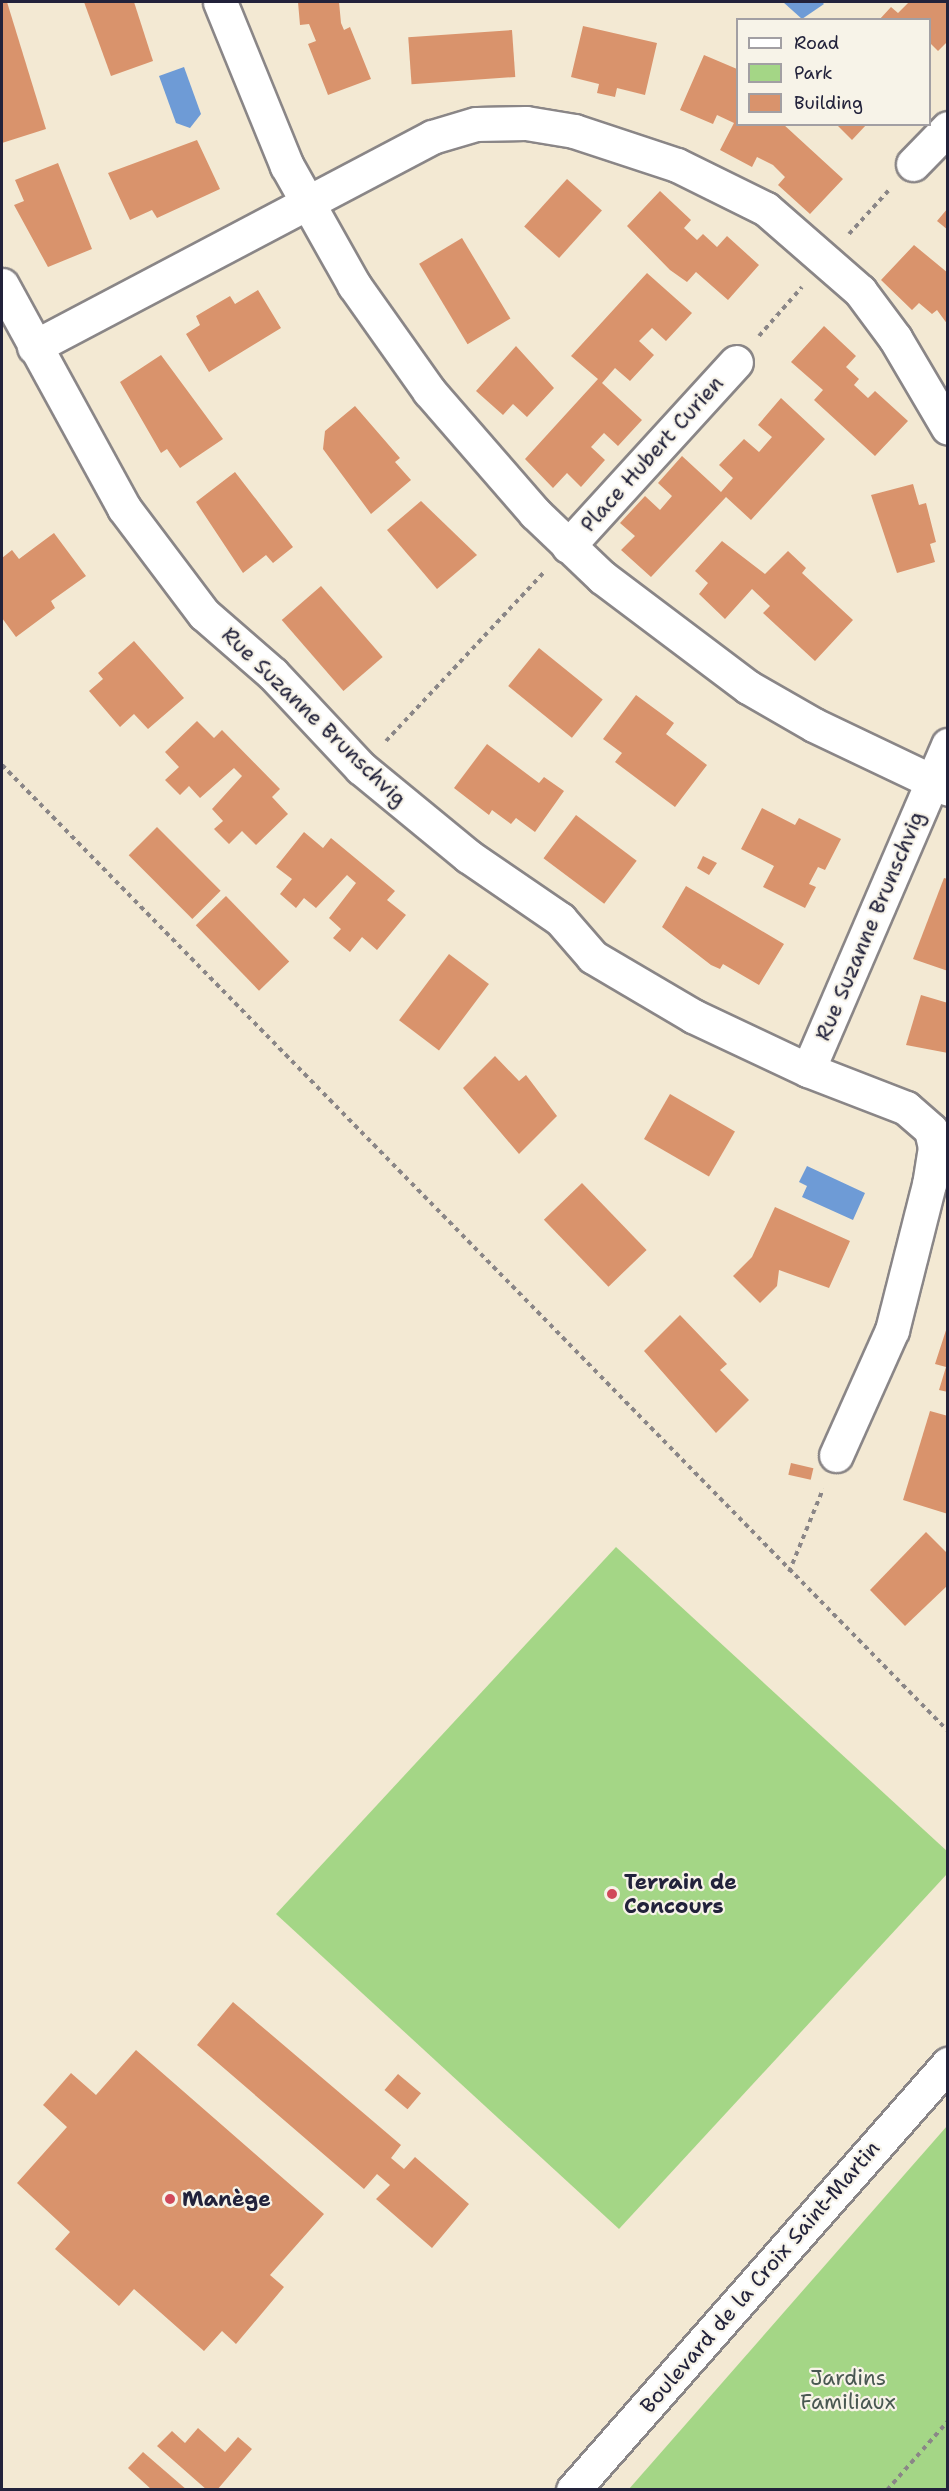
<!DOCTYPE html>
<html>
<head>
<meta charset="utf-8">
<style>
  body { margin:0 }
  #map { position:relative; width:949px; height:2491px; overflow:hidden; background:#f3e9d3; font-family:"Shantell Sans",sans-serif }
  div>[style] { position:absolute }
  .green>* { inset:0; background:#a4d686 }
  .water>* { inset:0; background:#6e9bd6 }
  .building>* { inset:0; background:#d9936c; transform-origin:0 0 }
  .path>* { height:4px; margin-top:-2px; transform-origin:0; background:repeating-linear-gradient(90deg,#8a8687 0 4.5px,transparent 0 9px) }
  .roads { filter:drop-shadow(2px 0 #8a8687) drop-shadow(-2px 0 #8a8687) drop-shadow(0 2px #8a8687) drop-shadow(0 -2px #8a8687) }
  .minor>* { height:33px; margin:-16.5px; padding:0 16.5px; transform-origin:16.5px; border-radius:16.5px; background:#fff }
  .dots>* { width:16px; height:16px; translate:-50% -50%; box-sizing:border-box; border:3px solid #f7f3e8; border-radius:50% }
  span { translate:-50% -50%; white-space:nowrap; text-align:center; line-height:1.15; -webkit-text-stroke:4.5px #f7f3e8; paint-order:stroke }
  .street-label { font-size:21px; color:#22223b }
  .poi-label { font-size:21px; color:#22223b; font-weight:700 }
  .left { translate:0 -50%; text-align:left }
  .park-label { font-size:21px; color:#495852 }
  .frame { position:absolute; inset:0; border:3px solid #22223b; pointer-events:none }
  .legend { position:absolute; left:736px; top:18px; width:195px; height:108px; box-sizing:border-box; background:#f7f3e8; border:2px solid #a29fa3; margin:0; padding:8px 10px; list-style:none; font-size:18px; color:#22223b }
  .legend li { display:flex; align-items:center; gap:12px; height:30px }
  .legend b { width:30px; border:2px solid #a29fa3 }
</style>
</head>
<body>
<div id="map">
  <div class="green">
    <div style="clip-path:polygon(616px 1547px,948px 1852px,947px 1874px,619px 2229px,276px 1914px)"></div>
    <div style="clip-path:polygon(947px 2126px,947px 2489px,629px 2489px)"></div>
  </div>
  <div class="water">
    <div style="clip-path:polygon(783px 2px,822px 2px,824px 4px,802px 19px)"></div>
    <div style="clip-path:polygon(184px 67px,201px 114px,190px 128px,176px 123px,159px 76px)"></div>
    <div style="clip-path:polygon(807px 1166px,865px 1193px,853px 1220px,802px 1197px,807px 1186px,799px 1182px)"></div>
  </div>
  <div class="building">
    <div style="clip-path:polygon(2px 2px,7px 2px,46px 129px,2px 143px)"></div>
    <div style="clip-path:polygon(84px 2px,134px 2px,153px 61px,111px 76px)"></div>
    <div style="clip-path:polygon(298px 2px,339px 2px,341px 23px,344px 30px,350px 27px,371px 79px,328px 95px,308px 44px,316px 41px,309px 24px,300px 25px)"></div>
    <div style="clip-path:polygon(909px 2px,948px 2px,948px 41px,938px 51px,930px 43px,930px 20px,879px 20px,891px 7px,898px 13px)"></div>
    <div style="clip-path:polygon(583px 26px,657px 43px,645px 95px,617px 88px,615px 97px,597px 93px,599px 84px,571px 77px)"></div>
    <div style="left:512px;top:30px;width:47px;height:104px;rotate:86deg"></div>
    <div style="clip-path:polygon(704px 55px,737px 69px,738px 124px,783px 124px,843px 179px,810px 214px,778px 185px,785px 177px,773px 165px,757px 157px,752px 167px,720px 150px,734px 123px,717px 115px,713px 124px,680px 110px)"></div>
    <div style="clip-path:polygon(836px 124px,867px 124px,852px 140px)"></div>
    <div style="clip-path:polygon(197px 140px,220px 189px,157px 218px,152px 210px,130px 220px,108px 173px)"></div>
    <div style="clip-path:polygon(58px 163px,92px 249px,48px 267px,14px 205px,24px 201px,15px 180px)"></div>
    <div style="left:567px;top:179px;width:47px;height:64px;rotate:42deg"></div>
    <div style="clip-path:polygon(660px 191px,691px 220px,684px 228px,697px 240px,703px 234px,717px 247px,727px 236px,759px 265px,728px 300px,696px 272px,687px 282px,670px 270px,627px 226px)"></div>
    <div style="clip-path:polygon(948px 208px,948px 230px,937px 221px)"></div>
    <div style="left:462px;top:238px;width:94px;height:50px;rotate:59deg"></div>
    <div style="clip-path:polygon(914px 245px,948px 273px,948px 325px,937px 310px,932px 314px,919px 303px,912px 310px,881px 280px)"></div>
    <div style="clip-path:polygon(647px 273px,692px 313px,666px 341px,652px 328px,639px 341px,654px 355px,630px 381px,615px 368px,602px 383px,642px 420px,618px 446px,604px 433px,591px 447px,605px 460px,581px 487px,567px 473px,553px 488px,525px 459px,598px 379px,571px 356px)"></div>
    <div style="clip-path:polygon(258px 290px,281px 328px,209px 372px,186px 334px,200px 325px,196px 316px,230px 296px,235px 304px)"></div>
    <div style="clip-path:polygon(824px 326px,856px 356px,846px 367px,859px 379px,854px 385px,868px 398px,875px 391px,908px 421px,875px 456px,814px 400px,823px 390px,791px 362px)"></div>
    <div style="clip-path:polygon(516px 346px,554px 388px,527px 417px,513px 404px,503px 415px,476px 391px)"></div>
    <div style="clip-path:polygon(161px 355px,223px 439px,180px 468px,167px 449px,161px 453px,120px 382px)"></div>
    <div style="clip-path:polygon(781px 398px,825px 439px,751px 520px,726px 497px,651px 577px,621px 550px,635px 536px,620px 523px,645px 496px,660px 510px,672px 496px,658px 483px,682px 456px,721px 492px,733px 478px,719px 465px,744px 439px,759px 452px,772px 437px,758px 425px)"></div>
    <div style="clip-path:polygon(355px 406px,400px 458px,395px 462px,411px 480px,371px 514px,323px 449px,325px 431px)"></div>
    <div style="clip-path:polygon(235px 472px,293px 547px,273px 563px,266px 555px,243px 573px,196px 502px)"></div>
    <div style="clip-path:polygon(913px 484px,919px 505px,926px 503px,936px 542px,930px 544px,935px 562px,897px 573px,871px 495px)"></div>
    <div style="clip-path:polygon(421px 501px,477px 555px,437px 589px,387px 530px)"></div>
    <div style="clip-path:polygon(54px 533px,86px 576px,51px 601px,55px 608px,16px 637px,2px 618px,2px 558px,12px 550px,19px 559px)"></div>
    <div style="clip-path:polygon(722px 541px,765px 574px,788px 551px,806px 568px,802px 573px,853px 620px,815px 661px,763px 613px,770px 606px,752px 589px,725px 619px,699px 594px,708px 583px,695px 571px)"></div>
    <div style="left:321px;top:586px;width:94px;height:52px;rotate:49deg"></div>
    <div style="clip-path:polygon(134px 641px,184px 698px,148px 729px,134px 714px,120px 727px,89px 691px,103px 679px,98px 673px)"></div>
    <div style="left:539px;top:648px;width:82px;height:49px;rotate:39deg"></div>
    <div style="clip-path:polygon(636px 695px,674px 723px,666px 734px,707px 765px,675px 807px,615px 762px,622px 753px,603px 739px)"></div>
    <div style="clip-path:polygon(197px 721px,214px 738px,222px 730px,280px 789px,272px 797px,288px 814px,256px 845px,242px 831px,229px 844px,214px 829px,223px 821px,212px 809px,242px 776px,234px 768px,200px 798px,189px 786px,180px 795px,165px 780px,179px 767px,165px 752px)"></div>
    <div style="clip-path:polygon(487px 744px,539px 783px,544px 777px,564px 791px,535px 832px,516px 818px,511px 824px,492px 810px,489px 815px,454px 788px)"></div>
    <div style="clip-path:polygon(762px 808px,795px 825px,799px 818px,841px 839px,825px 870px,818px 867px,809px 884px,816px 887px,805px 908px,763px 887px,774px 866px,741px 849px)"></div>
    <div style="left:576px;top:815px;width:76px;height:54px;rotate:37deg"></div>
    <div style="left:157px;top:827px;width:90px;height:40px;rotate:45deg"></div>
    <div style="clip-path:polygon(304px 832px,323px 848px,331px 838px,395px 891px,387px 900px,406px 915px,377px 950px,362px 937px,350px 952px,333px 938px,341px 929px,329px 918px,356px 883px,347px 875px,316px 908px,304px 898px,296px 908px,280px 894px,292px 879px,276px 867px)"></div>
    <div style="clip-path:polygon(703px 856px,717px 863px,709px 875px,697px 868px)"></div>
    <div style="clip-path:polygon(944px 878px,948px 879px,948px 971px,913px 959px)"></div>
    <div style="clip-path:polygon(686px 886px,784px 944px,759px 985px,723px 964px,720px 969px,711px 965px,662px 927px)"></div>
    <div style="left:226px;top:896px;width:91px;height:42px;rotate:46deg"></div>
    <div style="left:449px;top:954px;width:50px;height:83px;rotate:37deg"></div>
    <div style="clip-path:polygon(921px 995px,948px 1003px,948px 1053px,906px 1045px)"></div>
    <div style="clip-path:polygon(495px 1056px,519px 1081px,526px 1075px,557px 1116px,519px 1154px,463px 1088px)"></div>
    <div style="left:670px;top:1094px;width:75px;height:52px;rotate:30deg"></div>
    <div style="left:582px;top:1183px;width:93px;height:53px;rotate:46deg"></div>
    <div style="clip-path:polygon(775px 1207px,850px 1241px,829px 1288px,779px 1270px,777px 1286px,760px 1303px,733px 1276px,752px 1257px)"></div>
    <div style="clip-path:polygon(680px 1315px,727px 1364px,720px 1370px,749px 1400px,716px 1433px,644px 1351px)"></div>
    <div style="clip-path:polygon(948px 1324px,948px 1392px,939px 1390px,946px 1367px,935px 1364px)"></div>
    <div style="clip-path:polygon(930px 1411px,948px 1416px,948px 1514px,903px 1500px)"></div>
    <div style="left:791px;top:1463px;width:23px;height:12px;rotate:13deg"></div>
    <div style="clip-path:polygon(926px 1532px,948px 1554px,948px 1585px,905px 1626px,870px 1590px)"></div>
    <div style="clip-path:polygon(233px 2002px,401px 2145px,391px 2158px,404px 2169px,415px 2157px,469px 2204px,432px 2248px,376px 2199px,390px 2185px,377px 2174px,364px 2189px,197px 2045px)"></div>
    <div style="clip-path:polygon(136px 2050px,324px 2214px,270px 2275px,284px 2287px,236px 2344px,222px 2331px,204px 2351px,134px 2289px,119px 2306px,55px 2249px,70px 2232px,17px 2183px,67px 2127px,43px 2105px,71px 2073px,96px 2095px)"></div>
    <div style="left:398px;top:2074px;width:30px;height:21px;rotate:40deg"></div>
    <div style="clip-path:polygon(198px 2428px,225px 2452px,238px 2437px,252px 2449px,217px 2490px,207px 2490px,157px 2446px,172px 2431px,185px 2443px)"></div>
    <div style="clip-path:polygon(143px 2452px,187px 2490px,152px 2490px,128px 2468px)"></div>
  </div>
  <div class="path">
    <div style="left:849px;top:234px;width:61px;rotate:-47.7deg"></div>
    <div style="left:759px;top:336px;width:65px;rotate:-48.7deg"></div>
    <div style="left:386px;top:741px;width:230px;rotate:-46.9deg"></div>
    <div style="left:2px;top:765px;width:1352px;rotate:45.6deg"></div>
    <div style="left:789px;top:1572px;width:90px;rotate:-67.7deg"></div>
    <div style="left:887px;top:2490px;width:92px;rotate:-48.5deg"></div>
  </div>
  <div class="roads">
    <div class="minor">
      <div style="left:220px;top:2px;width:177px;rotate:67.8deg"></div>
      <div style="left:287px;top:166px;width:137px;rotate:60.6deg"></div>
      <div style="left:354px;top:285px;width:130px;rotate:54.7deg"></div>
      <div style="left:429px;top:391px;width:162px;rotate:49deg"></div>
      <div style="left:535px;top:513px;width:93px;rotate:43.7deg"></div>
      <div style="left:602px;top:577px;width:183px;rotate:37deg"></div>
      <div style="left:748px;top:687px;width:76px;rotate:29.9deg"></div>
      <div style="left:814px;top:725px;width:148px;rotate:25.5deg"></div>
      <div style="left:913px;top:164px;width:50px;rotate:-45.8deg"></div>
      <div style="left:2px;top:285px;width:254px;rotate:61.3deg"></div>
      <div style="left:124px;top:508px;width:133px;rotate:53deg"></div>
      <div style="left:204px;top:614px;width:91px;rotate:41deg"></div>
      <div style="left:273px;top:674px;width:129px;rotate:46.9deg"></div>
      <div style="left:361px;top:768px;width:139px;rotate:39.4deg"></div>
      <div style="left:468px;top:856px;width:112px;rotate:34.4deg"></div>
      <div style="left:560px;top:919px;width:50px;rotate:49deg"></div>
      <div style="left:593px;top:957px;width:116px;rotate:30.5deg"></div>
      <div style="left:693px;top:1016px;width:127px;rotate:25.2deg"></div>
      <div style="left:808px;top:1070px;width:105px;rotate:21.2deg"></div>
      <div style="left:906px;top:1108px;width:33px;rotate:41deg"></div>
      <div style="left:931px;top:1130px;width:17px;rotate:77deg"></div>
      <div style="left:935px;top:1147px;width:37px;rotate:99deg"></div>
      <div style="left:929px;top:1184px;width:151px;rotate:104.2deg"></div>
      <div style="left:892px;top:1330px;width:137px;rotate:114.1deg"></div>
      <div style="left:34px;top:347px;width:450px;rotate:-27.8deg"></div>
      <div style="left:432px;top:137px;width:46px;rotate:-16.5deg"></div>
      <div style="left:476px;top:124px;width:50px;rotate:-1.1deg"></div>
      <div style="left:526px;top:123px;width:49px;rotate:9.5deg"></div>
      <div style="left:574px;top:131px;width:108px;rotate:18.3deg"></div>
      <div style="left:677px;top:165px;width:99px;rotate:26.3deg"></div>
      <div style="left:766px;top:209px;width:125px;rotate:41.1deg"></div>
      <div style="left:860px;top:291px;width:59px;rotate:53.3deg"></div>
      <div style="left:895px;top:338px;width:104px;rotate:59.5deg"></div>
      <div style="left:568px;top:546px;width:249px;rotate:-47.6deg"></div>
      <div style="left:808px;top:1070px;width:354px;rotate:-66.7deg"></div>
      <div style="left:573px;top:2490px;width:568px;rotate:-48.64deg"></div>
    </div>
  </div>
  <div class="dots">
    <div style="left:612px;top:1894px;background:#d1495b"></div>
    <div style="left:170px;top:2199px;background:#d1495b"></div>
  </div>
  <div class="street-label">
    <span style="left:652px;top:454px;rotate:-48deg">Place Hubert Curien</span>
    <span style="left:314px;top:717px;rotate:44deg">Rue Suzanne Brunschvig</span>
    <span style="left:870px;top:926px;rotate:-67deg">Rue Suzanne Brunschvig</span>
    <span style="left:760px;top:2277px;rotate:-49deg">Boulevard de la Croix Saint-Martin</span>
  </div>
  <div class="poi-label">
    <span class="left" style="left:624px;top:1894px">Terrain de<br>Concours</span>
    <span class="left" style="left:182px;top:2199px">Manège</span>
  </div>
  <div class="park-label">
    <span style="left:848px;top:2390px">Jardins<br>Familiaux</span>
  </div>
  <div class="frame"></div>
  <ul class="legend">
  <li><b style="height:8px;background:#fff"></b>Road</li>
  <li><b style="height:16px;background:#a4d686"></b>Park</li>
  <li><b style="height:16px;background:#d9936c"></b>Building</li>
  </ul>
</div>
</body>
</html>
